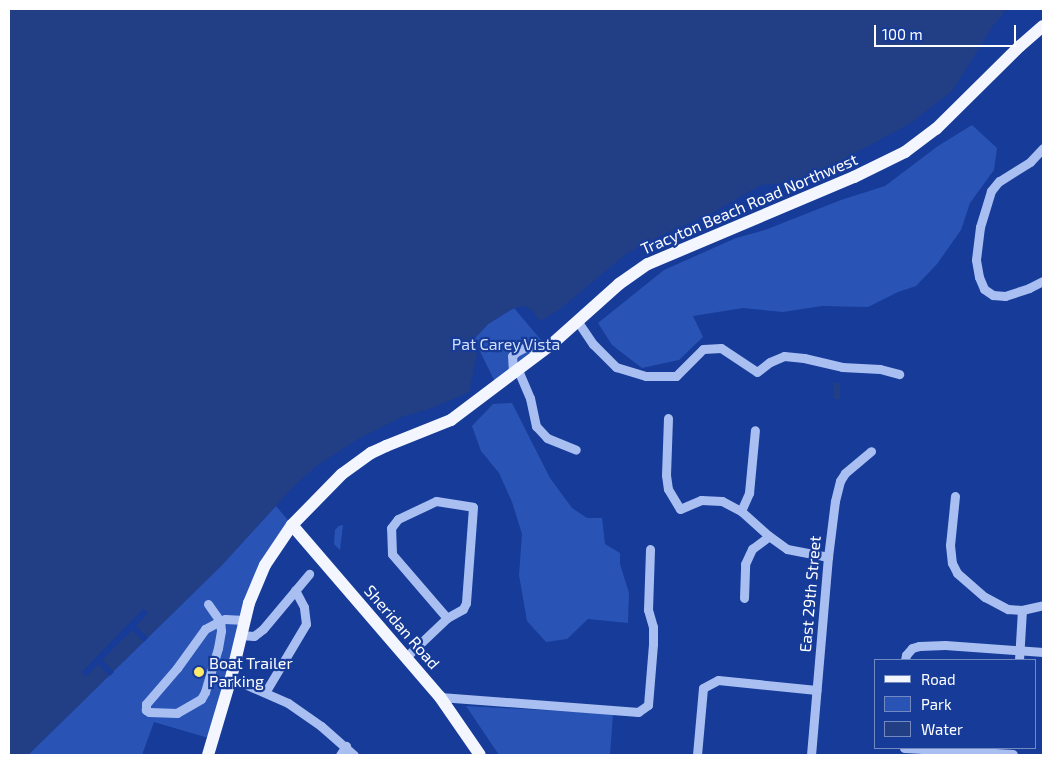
<!DOCTYPE html>
<html>
<head>
<meta charset="utf-8">
<style>
  body { margin:0 }
  #map { position:relative; width:1052px; height:764px; overflow:hidden; background:#163b98; font-family:"Exo 2",sans-serif }
  div>[style] { position:absolute }
  .green>* { inset:0; background:#2954b6 }
  .water>* { inset:0; background:#223e85; transform-origin:0 0 }
  .pier>* { inset:0; background:#163b98 }
  .minor>* { height:9px; margin:-4.5px; padding:0 4.5px; transform-origin:4.5px; border-radius:4.5px; background:#a9bff2 }
  .major>* { height:12px; margin:-6px; padding:0 6px; transform-origin:6px; border-radius:6px; background:#f4f6ff }
  .dots>* { width:14px; height:14px; translate:-50% -50%; box-sizing:border-box; border:2px solid #163b98; border-radius:50% }
  span { translate:-50% -50%; white-space:nowrap; text-align:center; line-height:1.15; -webkit-text-stroke:4.5px #163b98; paint-order:stroke }
  .street-label { font-size:16px; color:#fff }
  .park-label { font-size:16px; color:#d0defc }
  .poi-label { font-size:16px; color:#fff }
  .left { translate:0 -50%; text-align:left }
  .frame { position:absolute; inset:0; border:10px solid #fff; pointer-events:none }
  .legend { position:absolute; left:874px; top:659px; width:162px; height:90px; box-sizing:border-box; background:#163b98; border:1px solid #7389c1; margin:0; padding:6px 9px; list-style:none; font-size:15px; color:#fff }
  .legend li { display:flex; align-items:center; gap:10px; height:25px }
  .legend b { width:25px; border:1px solid #7389c1 }
  .scale { position:absolute; left:874px; top:25px; width:142px; height:22px; box-sizing:border-box; border:2px solid #fff; border-top:0; padding-left:6px; font-size:15px; line-height:18px; white-space:nowrap; color:#fff; -webkit-text-stroke:4px #163b98; paint-order:stroke }
</style>
</head>
<body>
<div id="map">
  <div class="green">
    <div style="clip-path:polygon(972px 125px,997px 148px,994px 170px,970px 203px,961px 230px,937px 264px,916px 286px,898px 292px,868px 307px,822px 306px,783px 312px,743px 308px,693px 316px,703px 337px,679px 360px,642px 368px,612px 345px,598px 323px,664px 270px,736px 238px,765px 230px,841px 200px,885px 186px,938px 146px)"></div>
    <div style="clip-path:polygon(514px 308px,547px 347px,497px 386px,474px 339px,488px 324px)"></div>
    <div style="clip-path:polygon(512px 403px,550px 478px,572px 508px,587px 518px,602px 518px,605px 544px,620px 553px,620px 564px,629px 593px,628px 623px,588px 619px,567px 639px,546px 642px,527px 621px,519px 575px,522px 534px,512px 502px,499px 473px,481px 451px,472px 426px,493px 404px)"></div>
    <div style="clip-path:polygon(276px 506px,292px 525px,271px 554px,212px 739px,154px 722px,142px 755px,28px 755px,222px 565px)"></div>
    <div style="clip-path:polygon(343px 525px,340px 550px,334px 544px,335px 530px,339px 526px)"></div>
    <div style="clip-path:polygon(466px 706px,613px 714px,610px 755px,499px 755px)"></div>
  </div>
  <div class="water">
    <div style="clip-path:polygon(9px 9px,1007px 9px,993px 26px,953px 90px,911px 123px,833px 165px,789px 183px,761px 185px,707px 216px,666px 233px,626px 254px,560px 309px,543px 320px,538px 319px,532px 310px,523px 306px,510px 310px,488px 324px,474px 339px,477px 354px,469px 392px,435px 407px,402px 417px,358px 439px,318px 465px,293px 487px,222px 565px,28px 755px,9px 755px)"></div>
    <div style="left:834px;top:383px;width:6px;height:16px"></div>
  </div>
  <div class="pier">
    <div style="clip-path:polygon(143px 609px,148px 613px,136px 626px,148px 638px,144px 642px,132px 630px,102px 660px,114px 672px,110px 676px,98px 664px,86px 677px,82px 672px)"></div>
  </div>
  <div class="minor">
    <div style="left:1043px;top:148px;width:19px;rotate:133deg"></div>
    <div style="left:1030px;top:162px;width:36px;rotate:148deg"></div>
    <div style="left:999px;top:181px;width:13px;rotate:129deg"></div>
    <div style="left:991px;top:191px;width:38px;rotate:107deg"></div>
    <div style="left:980px;top:227px;width:33px;rotate:97deg"></div>
    <div style="left:976px;top:260px;width:17px;rotate:80deg"></div>
    <div style="left:979px;top:277px;width:13px;rotate:67deg"></div>
    <div style="left:984px;top:289px;width:11px;rotate:34deg"></div>
    <div style="left:993px;top:295px;width:12px;rotate:5deg"></div>
    <div style="left:1005px;top:296px;width:25px;rotate:-18deg"></div>
    <div style="left:1029px;top:288px;width:16px;rotate:-27deg"></div>
    <div style="left:578px;top:322px;width:27px;rotate:56deg"></div>
    <div style="left:593px;top:344px;width:33px;rotate:45deg"></div>
    <div style="left:616px;top:367px;width:31px;rotate:17deg"></div>
    <div style="left:646px;top:376px;width:30px"></div>
    <div style="left:676px;top:376px;width:38px;rotate:-45deg"></div>
    <div style="left:703px;top:349px;width:18px;rotate:-3deg"></div>
    <div style="left:721px;top:348px;width:43px;rotate:33.7deg"></div>
    <div style="left:757px;top:372px;width:16px;rotate:-38deg"></div>
    <div style="left:770px;top:362px;width:15px;rotate:-23deg"></div>
    <div style="left:784px;top:356px;width:20px;rotate:6deg"></div>
    <div style="left:804px;top:358px;width:39px;rotate:13deg"></div>
    <div style="left:842px;top:367px;width:38px;rotate:3deg"></div>
    <div style="left:880px;top:369px;width:20px;rotate:15deg"></div>
    <div style="left:518px;top:370px;width:30px;rotate:67deg"></div>
    <div style="left:530px;top:398px;width:29px;rotate:78deg"></div>
    <div style="left:536px;top:426px;width:16px;rotate:47deg"></div>
    <div style="left:547px;top:438px;width:31px;rotate:22deg"></div>
    <div style="left:513px;top:373px;width:17px;rotate:-93deg"></div>
    <div style="left:512px;top:356px;width:6px;rotate:-45deg"></div>
    <div style="left:516px;top:352px;width:13px;rotate:-27deg"></div>
    <div style="left:528px;top:346px;width:13px;rotate:32deg"></div>
    <div style="left:668px;top:418px;width:57px;rotate:92deg"></div>
    <div style="left:666px;top:475px;width:14px;rotate:82deg"></div>
    <div style="left:668px;top:489px;width:23px;rotate:59deg"></div>
    <div style="left:680px;top:509px;width:23px;rotate:-23deg"></div>
    <div style="left:701px;top:500px;width:21px;rotate:3deg"></div>
    <div style="left:722px;top:501px;width:21px;rotate:28deg"></div>
    <div style="left:741px;top:511px;width:38px;rotate:42deg"></div>
    <div style="left:769px;top:536px;width:22px;rotate:36deg"></div>
    <div style="left:787px;top:549px;width:42px;rotate:11deg"></div>
    <div style="left:955px;top:496px;width:49px;rotate:95.8deg"></div>
    <div style="left:950px;top:545px;width:18px;rotate:84deg"></div>
    <div style="left:952px;top:563px;width:11px;rotate:63deg"></div>
    <div style="left:957px;top:573px;width:37px;rotate:41deg"></div>
    <div style="left:985px;top:597px;width:26px;rotate:28deg"></div>
    <div style="left:1008px;top:609px;width:14px;rotate:4deg"></div>
    <div style="left:1022px;top:610px;width:22px;rotate:-13deg"></div>
    <div style="left:741px;top:511px;width:20px;rotate:-66deg"></div>
    <div style="left:749px;top:493px;width:63px;rotate:-84.6deg"></div>
    <div style="left:744px;top:598px;width:34px;rotate:-88deg"></div>
    <div style="left:745px;top:564px;width:17px;rotate:-65deg"></div>
    <div style="left:752px;top:549px;width:21px;rotate:-37deg"></div>
    <div style="left:208px;top:604px;width:21px;rotate:55deg"></div>
    <div style="left:220px;top:621px;width:10px;rotate:84deg"></div>
    <div style="left:221px;top:631px;width:17px;rotate:100deg"></div>
    <div style="left:218px;top:648px;width:46px;rotate:106.5deg"></div>
    <div style="left:205px;top:692px;width:8px;rotate:120deg"></div>
    <div style="left:201px;top:699px;width:28px;rotate:150deg"></div>
    <div style="left:177px;top:713px;width:28px;rotate:-178deg"></div>
    <div style="left:149px;top:712px;width:4px;rotate:-146deg"></div>
    <div style="left:146px;top:710px;width:6px;rotate:-90deg"></div>
    <div style="left:146px;top:704px;width:48px;rotate:-49.3deg"></div>
    <div style="left:177px;top:668px;width:48px;rotate:-54.3deg"></div>
    <div style="left:205px;top:629px;width:17px;rotate:-28deg"></div>
    <div style="left:220px;top:621px;width:5px;rotate:-22deg"></div>
    <div style="left:225px;top:619px;width:19px;rotate:3deg"></div>
    <div style="left:240px;top:635px;width:14px;rotate:4deg"></div>
    <div style="left:254px;top:636px;width:11px;rotate:-38deg"></div>
    <div style="left:263px;top:629px;width:72px;rotate:-50.1deg"></div>
    <div style="left:406px;top:657px;width:57px;rotate:-43.6deg"></div>
    <div style="left:447px;top:618px;width:84px;rotate:-130.7deg"></div>
    <div style="left:392px;top:554px;width:26px;rotate:-92deg"></div>
    <div style="left:391px;top:528px;width:11px;rotate:-52deg"></div>
    <div style="left:398px;top:519px;width:42px;rotate:-25.3deg"></div>
    <div style="left:436px;top:501px;width:37px;rotate:9deg"></div>
    <div style="left:473px;top:507px;width:96px;rotate:94.2deg"></div>
    <div style="left:466px;top:603px;width:7px;rotate:117deg"></div>
    <div style="left:463px;top:609px;width:18px;rotate:151deg"></div>
    <div style="left:905px;top:660px;width:5px;rotate:-79deg"></div>
    <div style="left:906px;top:655px;width:9px;rotate:-49deg"></div>
    <div style="left:912px;top:648px;width:7px;rotate:-16deg"></div>
    <div style="left:919px;top:646px;width:26px;rotate:-2deg"></div>
    <div style="left:945px;top:645px;width:98px;rotate:4.1deg"></div>
    <div style="left:1019px;top:660px;width:50px;rotate:-86.6deg"></div>
    <div style="left:231px;top:678px;width:62px;rotate:23.7deg"></div>
    <div style="left:288px;top:703px;width:40px;rotate:34.9deg"></div>
    <div style="left:321px;top:726px;width:44px;rotate:41.3deg"></div>
    <div style="left:266px;top:691px;width:78px;rotate:-59.2deg"></div>
    <div style="left:306px;top:624px;width:17px;rotate:-97deg"></div>
    <div style="left:304px;top:607px;width:19px;rotate:-118deg"></div>
    <div style="left:440px;top:697px;width:199px;rotate:4.3deg"></div>
    <div style="left:638px;top:712px;width:12px;rotate:-35deg"></div>
    <div style="left:648px;top:705px;width:61px;rotate:-85.3deg"></div>
    <div style="left:653px;top:644px;width:17px;rotate:-90deg"></div>
    <div style="left:653px;top:627px;width:18px;rotate:-106deg"></div>
    <div style="left:648px;top:610px;width:61px;rotate:-88.1deg"></div>
    <div style="left:904px;top:748px;width:109px;rotate:3.2deg"></div>
    <div style="left:340px;top:755px;width:11px;rotate:-56deg"></div>
    <div style="left:697px;top:755px;width:67px;rotate:-84.9deg"></div>
    <div style="left:703px;top:688px;width:17px;rotate:-28deg"></div>
    <div style="left:718px;top:680px;width:99px;rotate:5.8deg"></div>
    <div style="left:811px;top:755px;width:199px;rotate:-85.1deg"></div>
    <div style="left:828px;top:557px;width:56px;rotate:-82.9deg"></div>
    <div style="left:835px;top:501px;width:21px;rotate:-76deg"></div>
    <div style="left:840px;top:481px;width:9px;rotate:-58deg"></div>
    <div style="left:845px;top:473px;width:34px;rotate:-40deg"></div>
  </div>
  <div class="major">
    <div style="left:292px;top:525px;width:227px;rotate:49.3deg"></div>
    <div style="left:440px;top:697px;width:70px;rotate:55.4deg"></div>
    <div style="left:208px;top:755px;width:80px;rotate:-73.4deg"></div>
    <div style="left:231px;top:678px;width:77px;rotate:-76.5deg"></div>
    <div style="left:249px;top:603px;width:41px;rotate:-67.2deg"></div>
    <div style="left:265px;top:565px;width:48px;rotate:-56deg"></div>
    <div style="left:292px;top:525px;width:71px;rotate:-45.6deg"></div>
    <div style="left:342px;top:474px;width:36px;rotate:-36deg"></div>
    <div style="left:371px;top:453px;width:17px;rotate:-25deg"></div>
    <div style="left:386px;top:446px;width:70px;rotate:-21.8deg"></div>
    <div style="left:451px;top:420px;width:126px;rotate:-37deg"></div>
    <div style="left:552px;top:344px;width:90px;rotate:-41.8deg"></div>
    <div style="left:619px;top:284px;width:35px;rotate:-35deg"></div>
    <div style="left:648px;top:264px;width:224px;rotate:-22.9deg"></div>
    <div style="left:854px;top:177px;width:57px;rotate:-26.1deg"></div>
    <div style="left:905px;top:152px;width:39px;rotate:-37deg"></div>
    <div style="left:936px;top:129px;width:118px;rotate:-44.7deg"></div>
    <div style="left:1020px;top:46px;width:30px;rotate:-41deg"></div>
  </div>
  <div class="dots">
    <div style="left:199px;top:672px;background:#ffea6a"></div>
  </div>
  <div class="street-label">
    <span style="left:749px;top:204px;rotate:-23deg">Tracyton Beach Road Northwest</span>
    <span style="left:810px;top:594px;rotate:-85deg">East 29th Street</span>
    <span style="left:402px;top:627px;rotate:49deg">Sheridan Road</span>
  </div>
  <div class="park-label">
    <span style="left:506px;top:344px">Pat Carey Vista</span>
  </div>
  <div class="poi-label">
    <span class="left" style="left:209px;top:672px">Boat Trailer<br>Parking</span>
  </div>
  <div class="frame"></div>
  <ul class="legend">
  <li><b style="height:6px;background:#f4f6ff"></b>Road</li>
  <li><b style="height:14px;background:#2954b6"></b>Park</li>
  <li><b style="height:14px;background:#223e85"></b>Water</li>
  </ul>
  <div class="scale">100 m</div>
</div>
</body>
</html>
